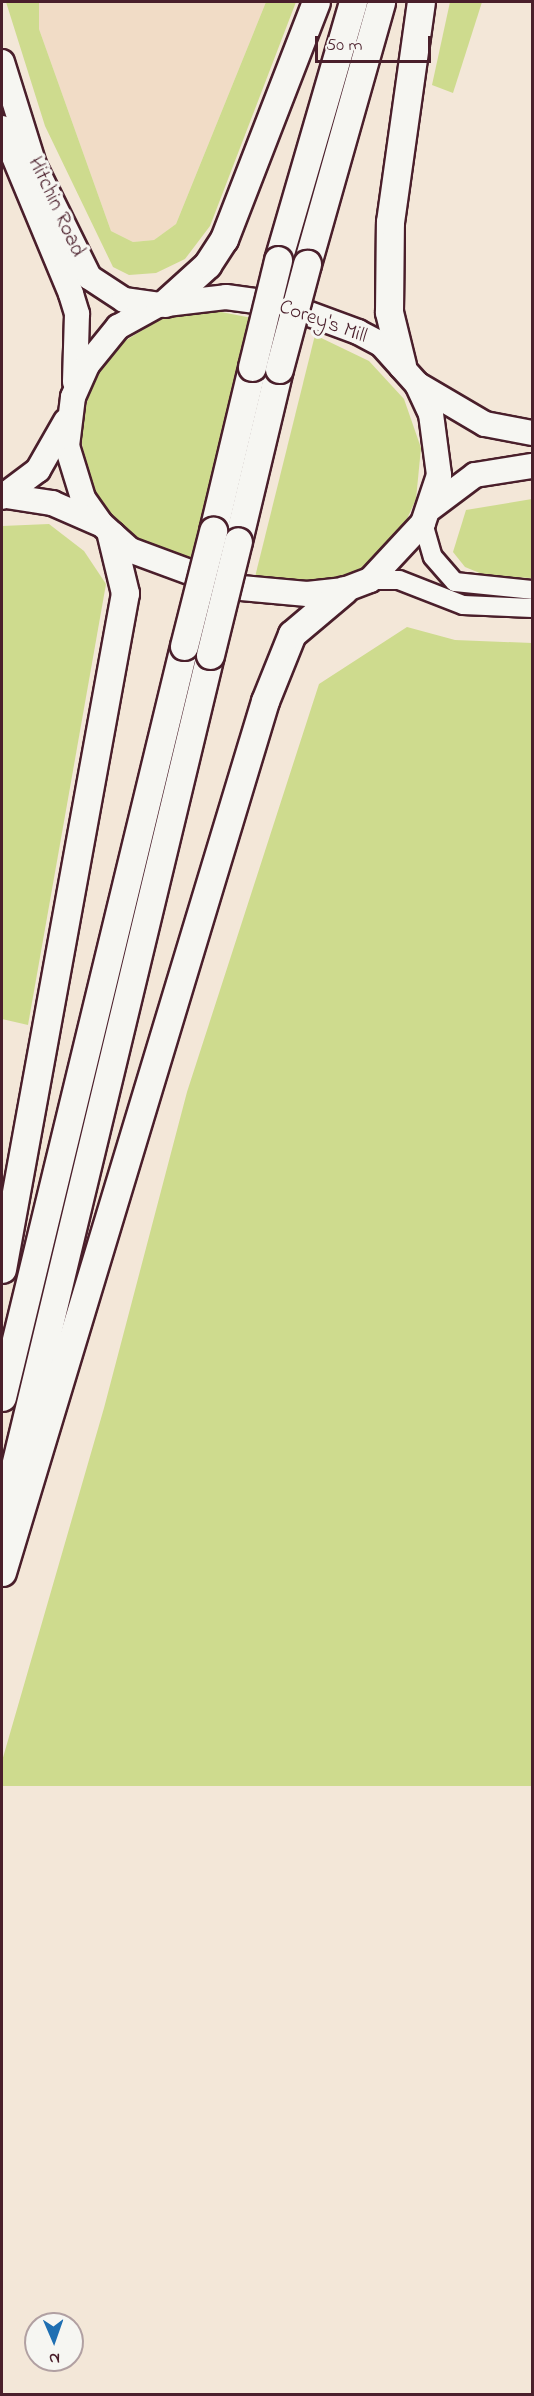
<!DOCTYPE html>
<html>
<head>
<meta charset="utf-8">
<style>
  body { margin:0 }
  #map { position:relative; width:534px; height:2396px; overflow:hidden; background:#f3e7d8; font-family:"Indie Flower",sans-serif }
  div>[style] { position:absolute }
  .built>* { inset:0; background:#f1dcc6 }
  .green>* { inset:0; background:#cedb8e }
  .roads { filter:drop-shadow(2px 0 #4a1f2b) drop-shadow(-2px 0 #4a1f2b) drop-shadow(0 2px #4a1f2b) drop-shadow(0 -2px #4a1f2b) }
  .minor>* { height:18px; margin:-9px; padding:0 9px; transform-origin:9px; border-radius:9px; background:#f6f6f2 }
  .major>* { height:24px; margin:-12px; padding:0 12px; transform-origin:12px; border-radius:12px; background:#f6f6f2 }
  .highway>* { height:27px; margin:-13.5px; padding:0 13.5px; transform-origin:13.5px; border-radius:13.5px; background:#f6f6f2 }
  .bridges { filter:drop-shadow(2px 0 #4a1f2b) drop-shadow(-2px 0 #4a1f2b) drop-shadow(0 2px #4a1f2b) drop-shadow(0 -2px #4a1f2b) }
  .highway-bridge>* { height:27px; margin:-13.5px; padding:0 13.5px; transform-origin:13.5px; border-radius:13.5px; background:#f6f6f2 }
  span { translate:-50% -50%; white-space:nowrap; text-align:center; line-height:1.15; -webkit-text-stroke:6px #f6f6f2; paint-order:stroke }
  .street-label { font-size:21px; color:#4a1f2b }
  .frame { position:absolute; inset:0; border:3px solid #4a1f2b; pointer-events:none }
  .north { position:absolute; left:24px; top:2312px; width:60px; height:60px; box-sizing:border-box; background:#f6f6f2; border:2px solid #b1a0a2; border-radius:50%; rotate:178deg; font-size:16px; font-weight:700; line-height:24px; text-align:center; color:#4a1f2b }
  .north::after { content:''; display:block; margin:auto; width:21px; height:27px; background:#1f6fb2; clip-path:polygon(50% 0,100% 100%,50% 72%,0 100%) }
  .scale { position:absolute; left:315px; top:36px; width:116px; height:27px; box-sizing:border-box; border:3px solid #4a1f2b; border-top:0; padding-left:8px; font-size:18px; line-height:21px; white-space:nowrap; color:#4a1f2b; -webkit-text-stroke:4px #f6f6f2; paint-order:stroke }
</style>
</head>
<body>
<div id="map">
  <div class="built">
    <div style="clip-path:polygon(39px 2px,266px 2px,176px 224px,154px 240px,133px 242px,111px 231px,39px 29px)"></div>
  </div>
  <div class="green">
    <div style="clip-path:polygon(6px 2px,39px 2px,39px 29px,111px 231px,133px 242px,154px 240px,176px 224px,266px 2px,296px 2px,210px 226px,185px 259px,156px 273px,129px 275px,113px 267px,45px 126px)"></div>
    <div style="clip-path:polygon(450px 2px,482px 2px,453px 93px,432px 85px)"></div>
    <div style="clip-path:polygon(211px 310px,252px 318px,191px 566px,140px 543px,115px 523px,89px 481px,80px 433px,91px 385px,120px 344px,162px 318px)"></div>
    <div style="clip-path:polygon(315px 335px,369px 361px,404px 399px,421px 448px,416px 499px,402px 530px,379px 556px,350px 576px,317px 586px,254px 581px)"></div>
    <div style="clip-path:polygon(532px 499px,532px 578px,487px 576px,465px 567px,453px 552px,466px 510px)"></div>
    <div style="clip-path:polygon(49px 524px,84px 551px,106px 584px,28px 1025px,2px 1019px,2px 526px)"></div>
    <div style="clip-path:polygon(407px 627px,455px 640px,532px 643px,532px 1786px,2px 1786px,2px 1761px,104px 1408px,187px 1092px,319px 684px)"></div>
  </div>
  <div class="roads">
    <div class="minor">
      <div style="left:423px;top:523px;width:35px;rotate:74deg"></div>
      <div style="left:433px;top:557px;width:33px;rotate:49deg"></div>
      <div style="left:455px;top:582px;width:77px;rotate:5.9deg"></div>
      <div style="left:370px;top:580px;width:29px"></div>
      <div style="left:399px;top:580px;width:69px;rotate:21.3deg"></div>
      <div style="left:463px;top:605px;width:69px;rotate:2.5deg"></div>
    </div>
    <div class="major">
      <div style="left:2px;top:62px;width:108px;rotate:72.7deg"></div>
      <div style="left:34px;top:165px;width:125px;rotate:63.8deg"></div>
      <div style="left:89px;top:277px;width:42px;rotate:33.3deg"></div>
      <div style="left:124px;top:300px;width:34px;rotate:8deg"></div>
      <div style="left:2px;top:128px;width:180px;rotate:67.4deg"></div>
      <div style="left:71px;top:294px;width:21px;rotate:73deg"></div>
      <div style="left:77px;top:314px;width:68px;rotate:91.7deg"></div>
      <div style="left:226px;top:297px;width:60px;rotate:7.7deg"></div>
      <div style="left:285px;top:305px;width:78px;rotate:20.3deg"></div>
      <div style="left:358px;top:332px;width:26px;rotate:28deg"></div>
      <div style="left:381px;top:344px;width:54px;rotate:48deg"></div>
      <div style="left:417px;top:384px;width:33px;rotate:65deg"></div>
      <div style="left:431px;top:414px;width:62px;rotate:82.5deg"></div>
      <div style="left:439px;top:475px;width:51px;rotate:108.4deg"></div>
      <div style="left:423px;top:523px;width:78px;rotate:132.9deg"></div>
      <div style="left:370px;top:580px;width:28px;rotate:159deg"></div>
      <div style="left:344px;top:590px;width:37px;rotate:174deg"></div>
      <div style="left:307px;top:594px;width:77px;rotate:-174.8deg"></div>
      <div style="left:230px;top:587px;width:107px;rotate:-159.7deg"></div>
      <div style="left:130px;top:550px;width:39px;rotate:-138deg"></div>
      <div style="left:101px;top:524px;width:32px;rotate:-125deg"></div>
      <div style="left:83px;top:498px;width:54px;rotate:-107.1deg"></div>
      <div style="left:67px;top:446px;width:49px;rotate:-83deg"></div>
      <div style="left:73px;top:397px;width:36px;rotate:-66deg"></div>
      <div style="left:88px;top:364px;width:48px;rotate:-51deg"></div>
      <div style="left:118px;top:327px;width:46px;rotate:-28.8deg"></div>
      <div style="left:158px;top:305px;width:68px;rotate:-6.7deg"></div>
      <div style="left:417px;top:384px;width:79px;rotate:30.5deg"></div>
      <div style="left:485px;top:424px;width:48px;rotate:10.8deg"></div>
      <div style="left:6px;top:496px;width:47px;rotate:8.7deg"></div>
      <div style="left:52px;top:503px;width:50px;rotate:23.5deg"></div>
      <div style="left:2px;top:497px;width:45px;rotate:-36.9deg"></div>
      <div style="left:38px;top:470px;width:56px;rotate:-60.3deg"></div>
      <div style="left:431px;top:508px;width:55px;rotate:-36.9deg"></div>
      <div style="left:475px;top:475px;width:58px;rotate:-9deg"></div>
    </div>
    <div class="highway">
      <div style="left:278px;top:260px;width:269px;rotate:-73.8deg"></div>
      <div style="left:307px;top:264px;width:272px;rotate:-74.2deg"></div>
      <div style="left:165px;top:303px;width:57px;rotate:-42.1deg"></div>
      <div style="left:207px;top:265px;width:31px;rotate:-57deg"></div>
      <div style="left:224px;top:239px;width:254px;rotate:-68.8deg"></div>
      <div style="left:402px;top:365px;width:55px;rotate:-103.8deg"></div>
      <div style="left:389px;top:312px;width:90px;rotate:-89.4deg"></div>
      <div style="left:390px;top:222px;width:222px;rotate:-82deg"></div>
      <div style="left:213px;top:531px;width:169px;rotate:-76.6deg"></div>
      <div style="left:238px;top:541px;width:177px;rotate:-76.6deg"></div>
      <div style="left:2px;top:1269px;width:687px;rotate:-79.69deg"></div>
      <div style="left:125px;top:593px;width:60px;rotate:-103.6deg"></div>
      <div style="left:2px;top:1397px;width:773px;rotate:-76.38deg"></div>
      <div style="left:2px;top:1520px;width:890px;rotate:-76.48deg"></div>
      <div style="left:2px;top:1572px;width:910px;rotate:-73.2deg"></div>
      <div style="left:265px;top:701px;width:72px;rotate:-68.1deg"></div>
      <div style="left:292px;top:634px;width:68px;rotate:-40.2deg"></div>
    </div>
  </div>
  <div class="bridges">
    <div class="highway-bridge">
      <div style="left:252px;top:367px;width:110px;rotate:-76.3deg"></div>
      <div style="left:279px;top:369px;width:109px;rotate:-75.1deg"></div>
      <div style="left:184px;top:646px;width:119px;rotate:-75.8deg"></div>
      <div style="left:210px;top:655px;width:117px;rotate:-76.2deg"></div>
    </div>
  </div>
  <div class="street-label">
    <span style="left:56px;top:207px;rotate:65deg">Hitchin Road</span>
    <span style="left:323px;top:322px;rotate:20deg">Corey's Mill</span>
  </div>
  <div class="frame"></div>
  <div class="north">N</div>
  <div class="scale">50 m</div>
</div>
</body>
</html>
